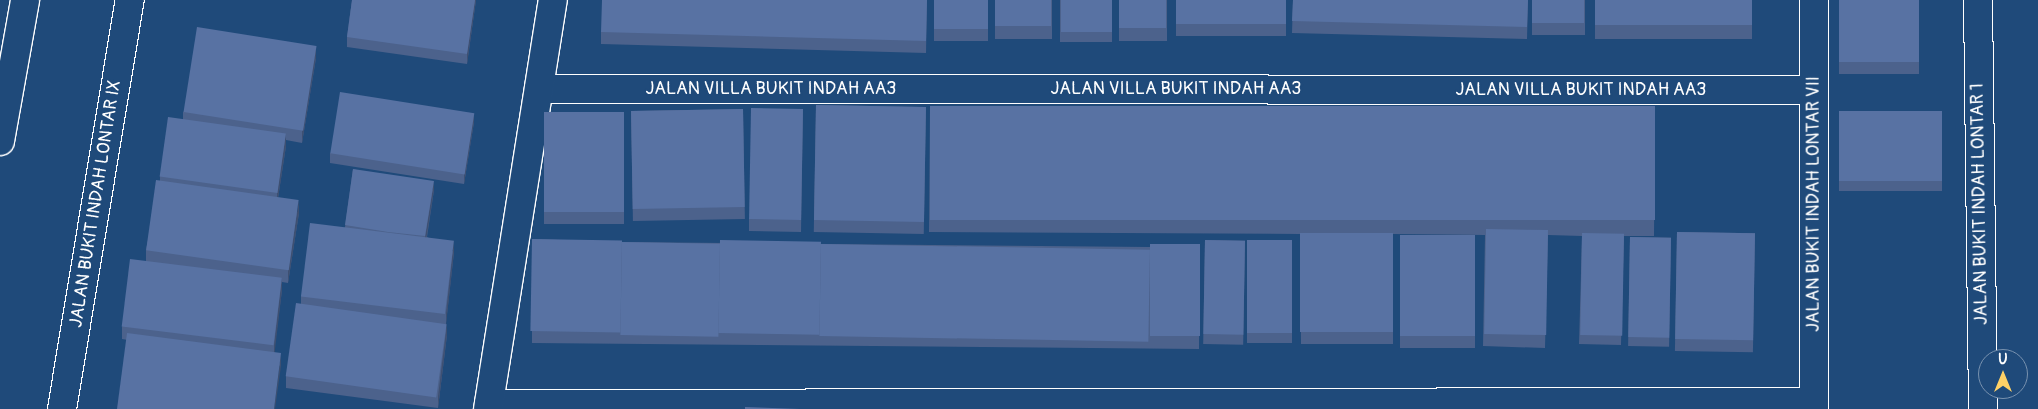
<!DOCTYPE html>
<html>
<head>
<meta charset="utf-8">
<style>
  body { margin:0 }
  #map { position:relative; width:2038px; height:409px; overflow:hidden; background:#1f4a7a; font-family:Pangolin,sans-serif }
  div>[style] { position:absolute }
  .roads { filter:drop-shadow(1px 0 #fff) drop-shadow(-1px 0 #fff) drop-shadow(0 1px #fff) drop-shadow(0 -1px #fff) }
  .street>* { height:28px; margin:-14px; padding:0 14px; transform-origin:14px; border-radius:14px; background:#1f4a7a }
  .wall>* { inset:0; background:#4c628c; transform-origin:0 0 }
  .shaded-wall>* { inset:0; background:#3e5072 }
  .building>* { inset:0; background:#5872a3; transform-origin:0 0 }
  span { translate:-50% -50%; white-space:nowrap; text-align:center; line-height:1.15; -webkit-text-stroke:4px #1f4a7a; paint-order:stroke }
  .street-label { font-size:18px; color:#fff }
  .north { position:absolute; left:1978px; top:349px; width:50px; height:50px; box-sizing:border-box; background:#1f4a7a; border:1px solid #7992af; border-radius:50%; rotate:0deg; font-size:14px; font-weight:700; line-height:20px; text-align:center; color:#fff }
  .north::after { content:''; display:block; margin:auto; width:18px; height:22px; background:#ffd166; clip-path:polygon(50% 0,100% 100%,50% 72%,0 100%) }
</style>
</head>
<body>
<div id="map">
  <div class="roads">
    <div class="street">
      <div style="left:1978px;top:0;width:409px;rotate:89.3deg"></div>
      <div style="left:539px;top:89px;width:1274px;rotate:0.04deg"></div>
      <div style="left:0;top:141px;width:143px;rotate:-79.9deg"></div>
      <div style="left:489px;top:404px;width:1325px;rotate:-0.09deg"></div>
      <div style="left:62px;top:409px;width:415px;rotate:-80.6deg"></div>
      <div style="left:488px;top:409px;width:414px;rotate:-81deg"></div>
      <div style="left:1814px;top:409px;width:409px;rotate:-90deg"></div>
    </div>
  </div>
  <div class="wall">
    <div style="clip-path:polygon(352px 0,476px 0,467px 64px,347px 47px,347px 37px)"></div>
    <div style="clip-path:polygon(927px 0,926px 53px,601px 44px,601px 32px)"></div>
    <div style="left:934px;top:0;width:54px;height:41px"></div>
    <div style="left:995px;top:0;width:57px;height:39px"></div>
    <div style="left:1060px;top:0;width:52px;height:42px"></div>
    <div style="left:1119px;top:0;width:48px;height:41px"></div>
    <div style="left:1176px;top:0;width:110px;height:36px"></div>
    <div style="clip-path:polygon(1293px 0,1528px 0,1527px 39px,1292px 33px)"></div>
    <div style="left:1532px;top:0;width:53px;height:35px"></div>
    <div style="left:1595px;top:0;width:157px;height:39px"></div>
    <div style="left:1839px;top:0;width:80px;height:74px"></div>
    <div style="clip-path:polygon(316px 58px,302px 143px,286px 140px,286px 146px,278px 198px,299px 213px,288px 283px,282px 282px,282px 290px,274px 352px,281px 366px,122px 339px,122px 327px,146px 261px,146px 250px,160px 180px,160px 176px,183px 119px,183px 112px)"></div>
    <div style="left:816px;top:105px;width:110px;height:127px;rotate:1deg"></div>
    <div style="clip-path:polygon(930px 106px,1655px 110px,1654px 236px,1624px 236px,1621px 345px,1579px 344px,1582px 236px,1548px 235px,1545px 348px,1483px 346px,1485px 235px,1393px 234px,1393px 344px,1301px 344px,1300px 234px,929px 232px)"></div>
    <div style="left:743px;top:109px;width:110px;height:112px;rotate:89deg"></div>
    <div style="clip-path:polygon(803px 109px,801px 232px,749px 231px,749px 219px)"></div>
    <div style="left:1839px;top:111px;width:103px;height:80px"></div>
    <div style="left:544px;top:112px;width:80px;height:112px"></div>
    <div style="clip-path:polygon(474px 122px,464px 184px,330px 163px,330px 153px)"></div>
    <div style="clip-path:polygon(353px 169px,434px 190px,427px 237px,454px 252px,446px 323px,447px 335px,438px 408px,286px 388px,286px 376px,301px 304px,301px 296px,345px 227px)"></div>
    <div style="left:1677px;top:232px;width:78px;height:119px;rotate:1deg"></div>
    <div style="left:1400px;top:235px;width:75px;height:113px"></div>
    <div style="left:1630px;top:237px;width:41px;height:109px;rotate:1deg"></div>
    <div style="clip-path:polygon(532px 239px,622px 242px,1150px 247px,1200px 244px,1199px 349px,532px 343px)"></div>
    <div style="left:1205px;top:240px;width:40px;height:104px;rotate:1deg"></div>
    <div style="left:1247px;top:240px;width:45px;height:103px"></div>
  </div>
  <div class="shaded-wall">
    <div style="clip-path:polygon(475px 0,476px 0,467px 64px,467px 54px)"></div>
    <div style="clip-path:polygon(316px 46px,316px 58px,302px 143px,302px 131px)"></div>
    <div style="clip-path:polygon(474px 113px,474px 122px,464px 184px,464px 174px)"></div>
    <div style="clip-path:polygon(286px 134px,286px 146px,277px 205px,277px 193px)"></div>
    <div style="clip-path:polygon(434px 181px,434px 190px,425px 247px,425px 238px)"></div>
    <div style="clip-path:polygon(299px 200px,299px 213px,288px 283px,288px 271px)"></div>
    <div style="clip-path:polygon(454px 240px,454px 252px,446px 325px,446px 313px)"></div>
    <div style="clip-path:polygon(282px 277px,282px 290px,274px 358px,274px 345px)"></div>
    <div style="clip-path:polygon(447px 323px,447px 335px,438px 408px,438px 396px)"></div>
    <div style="clip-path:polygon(281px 353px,281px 366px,275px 409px,274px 409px)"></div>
  </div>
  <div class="building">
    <div style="clip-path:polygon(352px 0,475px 0,467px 54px,347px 37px)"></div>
    <div style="clip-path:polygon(602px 0,927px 0,926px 41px,601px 32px)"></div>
    <div style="left:934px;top:0;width:54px;height:29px"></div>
    <div style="left:995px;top:0;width:56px;height:26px"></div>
    <div style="left:1061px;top:0;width:51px;height:32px"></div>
    <div style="left:1119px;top:0;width:47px;height:28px"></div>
    <div style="left:1176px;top:0;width:110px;height:24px"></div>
    <div style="clip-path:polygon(1293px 0,1528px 0,1527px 27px,1292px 21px)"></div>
    <div style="left:1532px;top:0;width:52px;height:23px"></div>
    <div style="left:1595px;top:0;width:157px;height:25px"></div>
    <div style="left:1839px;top:0;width:80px;height:62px"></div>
    <div style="left:197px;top:27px;width:121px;height:86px;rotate:9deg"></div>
    <div style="left:340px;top:92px;width:136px;height:62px;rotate:9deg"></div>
    <div style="left:816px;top:105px;width:110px;height:115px;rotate:1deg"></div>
    <div style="left:930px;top:106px;width:725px;height:114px"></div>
    <div style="left:751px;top:108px;width:52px;height:111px;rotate:1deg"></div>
    <div style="left:743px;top:109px;width:98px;height:112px;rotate:89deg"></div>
    <div style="left:1839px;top:111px;width:103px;height:70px"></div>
    <div style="left:544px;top:112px;width:80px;height:100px"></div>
    <div style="left:168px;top:117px;width:119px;height:60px;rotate:8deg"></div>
    <div style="clip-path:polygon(353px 169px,434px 181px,425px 236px,388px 232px,345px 225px)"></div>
    <div style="left:156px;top:180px;width:144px;height:71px;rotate:8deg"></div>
    <div style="left:310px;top:223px;width:145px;height:74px;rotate:7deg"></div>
    <div style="left:1486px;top:229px;width:62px;height:105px;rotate:1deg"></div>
    <div style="left:1677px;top:232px;width:78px;height:107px;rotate:1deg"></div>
    <div style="left:1393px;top:233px;width:99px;height:93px;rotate:90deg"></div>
    <div style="left:1582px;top:233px;width:42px;height:102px;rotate:1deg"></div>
    <div style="left:1400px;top:235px;width:75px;height:101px"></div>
    <div style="left:1630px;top:237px;width:41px;height:100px;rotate:1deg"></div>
    <div style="left:532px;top:239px;width:90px;height:92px;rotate:1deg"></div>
    <div style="left:720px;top:240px;width:101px;height:93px;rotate:1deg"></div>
    <div style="left:1205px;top:240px;width:40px;height:94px;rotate:1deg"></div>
    <div style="left:1247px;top:240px;width:45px;height:93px"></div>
    <div style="left:622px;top:242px;width:98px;height:93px;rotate:1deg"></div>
    <div style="left:821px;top:244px;width:329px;height:92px;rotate:1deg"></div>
    <div style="left:1150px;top:244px;width:50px;height:92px"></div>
    <div style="left:130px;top:259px;width:153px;height:68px;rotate:7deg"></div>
    <div style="left:296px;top:303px;width:152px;height:74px;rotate:8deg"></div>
    <div style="clip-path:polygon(127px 333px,281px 353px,274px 409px,117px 409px)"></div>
    <div style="clip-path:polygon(745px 407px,800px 409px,745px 409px)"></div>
  </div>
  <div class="street-label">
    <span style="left:771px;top:89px">JALAN VILLA BUKIT INDAH AA3</span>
    <span style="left:1176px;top:89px">JALAN VILLA BUKIT INDAH AA3</span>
    <span style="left:1581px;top:90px">JALAN VILLA BUKIT INDAH AA3</span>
    <span style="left:96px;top:204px;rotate:-81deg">JALAN BUKIT INDAH LONTAR IX</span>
    <span style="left:1814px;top:204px;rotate:-90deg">JALAN BUKIT INDAH LONTAR VII</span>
    <span style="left:1980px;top:204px;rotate:-91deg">JALAN BUKIT INDAH LONTAR 1</span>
  </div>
  <div class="north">U</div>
</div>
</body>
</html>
